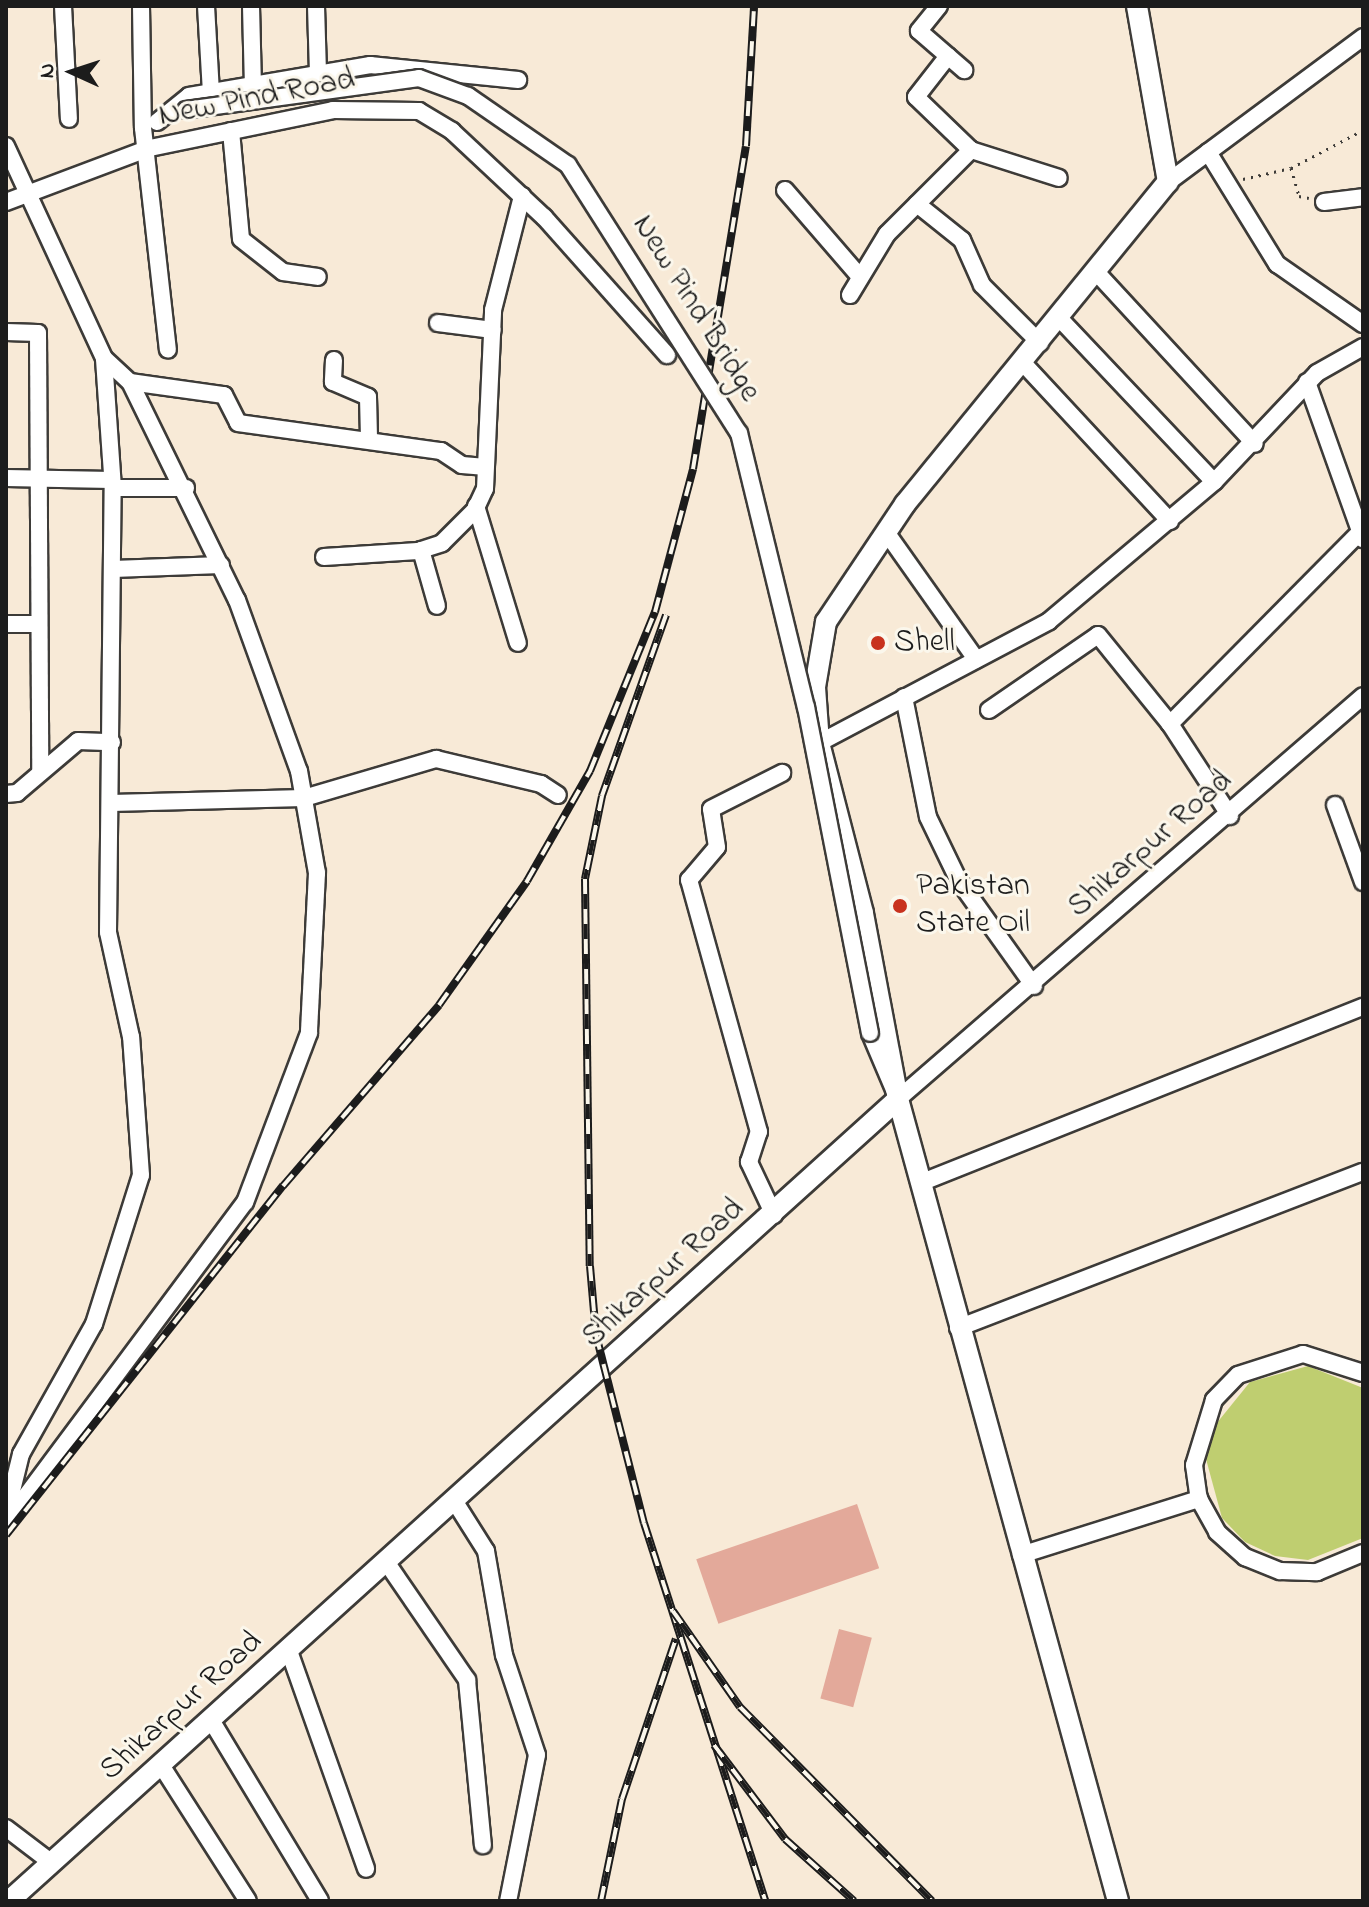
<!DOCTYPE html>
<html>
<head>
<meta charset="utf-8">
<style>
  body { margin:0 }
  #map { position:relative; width:1369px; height:1907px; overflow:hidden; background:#f8ead7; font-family:"Indie Flower",sans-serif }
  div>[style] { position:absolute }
  .green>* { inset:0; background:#bfce70 }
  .building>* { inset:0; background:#e3a99a; transform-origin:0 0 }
  .path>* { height:3px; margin-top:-1.5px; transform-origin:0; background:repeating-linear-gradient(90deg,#3d3b38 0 2px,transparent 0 8px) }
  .roads { filter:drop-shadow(2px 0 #3d3b38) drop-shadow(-2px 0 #3d3b38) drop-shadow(0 2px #3d3b38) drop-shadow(0 -2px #3d3b38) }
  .minor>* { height:16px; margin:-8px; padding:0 8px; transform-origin:8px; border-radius:8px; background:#fff }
  .major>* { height:20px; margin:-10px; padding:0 10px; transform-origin:10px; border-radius:10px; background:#fff }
  .rail>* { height:8px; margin-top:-4px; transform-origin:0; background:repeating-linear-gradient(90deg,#fbf7ec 0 15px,#1c1c1c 0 30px); box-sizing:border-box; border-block:2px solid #1c1c1c }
  .bridges { filter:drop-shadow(2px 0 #3d3b38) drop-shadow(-2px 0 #3d3b38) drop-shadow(0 2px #3d3b38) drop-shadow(0 -2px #3d3b38) }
  .minor-bridge>* { height:16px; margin:-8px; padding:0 8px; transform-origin:8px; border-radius:8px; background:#fff }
  .dots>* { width:22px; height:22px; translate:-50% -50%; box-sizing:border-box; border:4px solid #fbf7ec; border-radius:50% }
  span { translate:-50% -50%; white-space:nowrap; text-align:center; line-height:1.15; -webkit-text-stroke:6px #fbf7ec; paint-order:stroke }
  .street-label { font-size:32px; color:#1c1c1c }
  .poi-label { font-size:32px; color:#1c1c1c }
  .left { translate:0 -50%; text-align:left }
  .frame { position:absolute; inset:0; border:8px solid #1c1c1c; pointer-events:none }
  .north { position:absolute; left:32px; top:32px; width:80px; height:80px; -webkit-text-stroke:6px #fbf7ec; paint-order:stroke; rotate:273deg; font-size:22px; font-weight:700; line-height:32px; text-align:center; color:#1c1c1c }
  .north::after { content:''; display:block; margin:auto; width:28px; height:36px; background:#1c1c1c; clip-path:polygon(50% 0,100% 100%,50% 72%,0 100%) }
</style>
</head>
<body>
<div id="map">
  <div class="green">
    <div style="clip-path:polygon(1308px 1366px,1363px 1388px,1363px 1538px,1308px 1560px,1275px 1556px,1245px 1542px,1222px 1518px,1206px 1459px,1212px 1429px,1250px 1382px)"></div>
  </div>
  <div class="building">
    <div style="left:857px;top:1504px;width:68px;height:170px;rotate:71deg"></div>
    <div style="left:839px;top:1629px;width:34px;height:72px;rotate:15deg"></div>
  </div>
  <div class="path">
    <div style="left:1291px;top:168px;width:81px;rotate:-27.8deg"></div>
    <div style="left:1243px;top:179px;width:49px;rotate:-12.9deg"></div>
    <div style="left:1291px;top:168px;width:29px;rotate:74deg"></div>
    <div style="left:1299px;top:196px;width:10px;rotate:11deg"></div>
  </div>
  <div class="roads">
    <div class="minor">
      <div style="left:63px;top:6px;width:113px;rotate:87deg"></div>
      <div style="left:141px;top:6px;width:122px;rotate:89.1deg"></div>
      <div style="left:143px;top:128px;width:223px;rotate:83.6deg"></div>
      <div style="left:206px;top:6px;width:86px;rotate:86.7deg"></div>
      <div style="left:251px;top:6px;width:82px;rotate:88.6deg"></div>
      <div style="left:316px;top:6px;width:68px;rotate:88.3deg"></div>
      <div style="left:939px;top:6px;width:32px;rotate:129deg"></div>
      <div style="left:919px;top:31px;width:60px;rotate:40.9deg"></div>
      <div style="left:948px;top:56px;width:52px;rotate:128deg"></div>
      <div style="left:916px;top:97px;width:76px;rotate:43.9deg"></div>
      <div style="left:157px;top:122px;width:41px;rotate:-39.1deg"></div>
      <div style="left:189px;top:96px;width:184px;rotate:-9.7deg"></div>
      <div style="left:370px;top:65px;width:149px;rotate:5.8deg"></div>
      <div style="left:231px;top:131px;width:108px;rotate:84.7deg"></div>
      <div style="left:241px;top:239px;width:53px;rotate:38.2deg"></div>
      <div style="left:283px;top:272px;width:35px;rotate:8deg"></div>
      <div style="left:6px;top:146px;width:234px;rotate:65.2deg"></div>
      <div style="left:104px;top:358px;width:35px;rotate:43deg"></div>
      <div style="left:130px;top:382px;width:243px;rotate:63.9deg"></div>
      <div style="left:237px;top:600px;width:182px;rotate:70.1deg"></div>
      <div style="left:299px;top:771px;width:104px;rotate:80deg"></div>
      <div style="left:317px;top:873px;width:160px;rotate:92.9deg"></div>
      <div style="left:309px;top:1033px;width:181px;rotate:110.7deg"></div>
      <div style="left:245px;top:1202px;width:400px;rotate:126.7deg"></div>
      <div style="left:1208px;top:152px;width:132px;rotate:58.4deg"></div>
      <div style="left:1277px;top:264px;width:105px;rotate:34.9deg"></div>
      <div style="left:1168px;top:182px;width:243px;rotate:-36.6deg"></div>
      <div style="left:785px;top:190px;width:115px;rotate:49.2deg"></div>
      <div style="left:6px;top:202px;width:154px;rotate:-20.6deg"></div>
      <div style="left:150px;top:148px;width:187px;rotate:-11.7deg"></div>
      <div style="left:333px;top:110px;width:86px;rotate:0.7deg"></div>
      <div style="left:419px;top:111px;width:39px;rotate:31deg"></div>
      <div style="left:452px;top:131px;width:126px;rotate:43.1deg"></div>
      <div style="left:544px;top:217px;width:185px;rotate:48.3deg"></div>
      <div style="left:1324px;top:202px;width:39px;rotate:-7deg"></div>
      <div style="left:917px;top:204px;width:58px;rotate:38.7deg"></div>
      <div style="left:962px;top:240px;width:49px;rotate:66deg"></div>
      <div style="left:982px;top:285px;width:82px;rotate:45deg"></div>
      <div style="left:1098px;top:274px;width:231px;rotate:47.3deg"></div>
      <div style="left:850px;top:295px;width:71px;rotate:-58.8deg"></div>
      <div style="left:887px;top:234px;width:119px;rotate:-45deg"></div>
      <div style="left:971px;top:150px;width:92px;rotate:17.7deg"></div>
      <div style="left:1060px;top:319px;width:224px;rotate:46.6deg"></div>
      <div style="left:438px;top:323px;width:55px;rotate:7.3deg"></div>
      <div style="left:6px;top:332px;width:32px;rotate:2deg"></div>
      <div style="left:38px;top:333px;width:436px;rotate:89.7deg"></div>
      <div style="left:334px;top:360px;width:22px;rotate:93deg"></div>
      <div style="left:333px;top:382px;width:38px;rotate:23deg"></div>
      <div style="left:368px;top:397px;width:41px;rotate:88.6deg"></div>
      <div style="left:1023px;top:363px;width:216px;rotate:47.1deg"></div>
      <div style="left:130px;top:382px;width:95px;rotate:7.9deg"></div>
      <div style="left:224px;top:395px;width:31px;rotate:63deg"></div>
      <div style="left:238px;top:423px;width:205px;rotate:7.9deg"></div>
      <div style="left:441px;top:451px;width:25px;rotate:34deg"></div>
      <div style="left:462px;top:465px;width:21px;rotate:5deg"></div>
      <div style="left:1307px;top:382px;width:167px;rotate:70.4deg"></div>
      <div style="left:6px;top:478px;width:106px;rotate:1.1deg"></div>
      <div style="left:113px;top:488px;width:73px"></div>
      <div style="left:476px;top:506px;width:143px;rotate:73deg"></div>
      <div style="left:886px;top:532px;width:156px;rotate:54.7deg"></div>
      <div style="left:421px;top:550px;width:58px;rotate:74.1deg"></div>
      <div style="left:324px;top:557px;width:94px;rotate:-3.7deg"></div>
      <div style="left:418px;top:551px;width:25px;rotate:-18deg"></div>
      <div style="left:442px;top:543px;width:47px;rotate:-45deg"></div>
      <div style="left:475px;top:510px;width:23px;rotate:-65deg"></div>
      <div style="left:485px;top:489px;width:179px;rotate:-87.4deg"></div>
      <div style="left:493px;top:310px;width:118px;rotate:-75.7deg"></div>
      <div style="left:113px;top:569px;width:108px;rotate:-2.1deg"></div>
      <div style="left:6px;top:624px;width:32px"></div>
      <div style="left:904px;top:697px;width:122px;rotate:78.7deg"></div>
      <div style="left:928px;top:817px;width:71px;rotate:64.2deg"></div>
      <div style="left:959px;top:881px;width:129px;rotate:54.5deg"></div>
      <div style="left:989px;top:710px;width:132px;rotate:-34.5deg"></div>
      <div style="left:1098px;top:635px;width:114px;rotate:51deg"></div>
      <div style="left:819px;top:743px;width:260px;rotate:-27.9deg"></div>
      <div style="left:1049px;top:621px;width:216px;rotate:-40.1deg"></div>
      <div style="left:1214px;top:482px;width:150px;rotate:-46.6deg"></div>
      <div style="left:1317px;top:373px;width:53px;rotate:-29.5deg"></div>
      <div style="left:6px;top:794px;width:11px;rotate:-5deg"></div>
      <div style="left:17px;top:793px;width:80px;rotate:-40.4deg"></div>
      <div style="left:78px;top:741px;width:34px;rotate:2deg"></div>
      <div style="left:111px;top:803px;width:193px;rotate:-1.5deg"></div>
      <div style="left:304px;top:798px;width:138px;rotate:-16.5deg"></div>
      <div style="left:436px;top:759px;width:108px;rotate:13.4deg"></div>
      <div style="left:541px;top:784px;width:20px;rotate:33deg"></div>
      <div style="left:1335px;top:805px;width:82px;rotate:70deg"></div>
      <div style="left:1230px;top:816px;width:110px;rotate:-123.1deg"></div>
      <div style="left:1170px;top:724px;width:269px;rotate:-45.3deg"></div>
      <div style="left:870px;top:1033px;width:72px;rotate:67deg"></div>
      <div style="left:898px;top:1099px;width:615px;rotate:-40.91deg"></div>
      <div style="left:920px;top:1183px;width:477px;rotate:-21.7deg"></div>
      <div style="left:774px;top:1215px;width:59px;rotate:-115.3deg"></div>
      <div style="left:749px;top:1162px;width:32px;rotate:-72deg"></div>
      <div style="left:759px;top:1132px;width:262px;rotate:-105.5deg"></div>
      <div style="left:689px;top:880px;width:43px;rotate:-49.7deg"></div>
      <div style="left:717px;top:847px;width:38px;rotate:-99deg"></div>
      <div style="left:711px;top:809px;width:80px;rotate:-26.9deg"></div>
      <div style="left:958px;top:1328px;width:434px;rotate:-21.1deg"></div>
      <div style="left:1363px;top:1373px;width:63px;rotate:-162.4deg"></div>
      <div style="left:1303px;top:1354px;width:68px;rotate:162.1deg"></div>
      <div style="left:1238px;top:1375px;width:35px;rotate:134deg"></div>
      <div style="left:1214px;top:1400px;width:68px;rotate:107.1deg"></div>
      <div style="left:1194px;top:1465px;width:34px;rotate:82deg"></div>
      <div style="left:1199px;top:1499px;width:38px;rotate:61deg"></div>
      <div style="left:1217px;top:1532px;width:38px;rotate:42deg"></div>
      <div style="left:1245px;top:1557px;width:38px;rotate:22deg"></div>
      <div style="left:1280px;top:1571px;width:37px;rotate:2deg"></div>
      <div style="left:1317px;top:1572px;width:50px;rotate:-22.4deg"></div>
      <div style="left:455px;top:1502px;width:58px;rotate:57.7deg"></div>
      <div style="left:486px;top:1551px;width:106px;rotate:80.2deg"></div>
      <div style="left:504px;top:1655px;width:105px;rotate:71.7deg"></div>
      <div style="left:537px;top:1755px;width:149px;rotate:101.2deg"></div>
      <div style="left:6px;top:1515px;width:63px;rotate:-76.2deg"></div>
      <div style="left:21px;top:1454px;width:149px;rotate:-60.7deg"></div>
      <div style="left:94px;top:1324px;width:156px;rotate:-72.5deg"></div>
      <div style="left:141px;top:1175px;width:138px;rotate:-94.1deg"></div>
      <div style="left:131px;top:1037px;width:107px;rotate:-102.4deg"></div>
      <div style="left:108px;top:932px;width:444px;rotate:-89.4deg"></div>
      <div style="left:113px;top:488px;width:130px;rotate:-94deg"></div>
      <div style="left:1021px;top:1555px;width:187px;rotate:-17.5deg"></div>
      <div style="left:387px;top:1563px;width:142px;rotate:55.6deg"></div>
      <div style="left:467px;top:1680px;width:166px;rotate:84.5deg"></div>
      <div style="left:289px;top:1651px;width:231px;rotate:70.5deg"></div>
      <div style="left:211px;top:1720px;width:211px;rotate:58.9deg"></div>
      <div style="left:161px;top:1765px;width:161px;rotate:57.4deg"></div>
      <div style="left:6px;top:1828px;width:58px;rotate:37.3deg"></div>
    </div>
    <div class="major">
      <div style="left:9px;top:1901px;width:1197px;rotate:-42.05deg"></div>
      <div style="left:1118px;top:1901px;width:832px;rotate:-105.34deg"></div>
      <div style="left:898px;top:1099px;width:189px;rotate:-100.7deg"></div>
      <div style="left:863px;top:913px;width:176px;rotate:-104.5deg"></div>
      <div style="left:819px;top:743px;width:56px;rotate:-94.1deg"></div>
      <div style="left:815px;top:687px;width:66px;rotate:-80.4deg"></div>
      <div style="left:826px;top:622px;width:142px;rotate:-56.2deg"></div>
      <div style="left:905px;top:504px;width:416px;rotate:-50.8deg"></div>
      <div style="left:1168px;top:182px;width:179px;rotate:-100deg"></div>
    </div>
  </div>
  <div class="rail">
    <div style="left:666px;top:615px;width:192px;rotate:109.5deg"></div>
    <div style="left:602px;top:796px;width:85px;rotate:101.6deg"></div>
    <div style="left:585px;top:879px;width:387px;rotate:89.3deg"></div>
    <div style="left:590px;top:1266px;width:69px;rotate:85deg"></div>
    <div style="left:596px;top:1335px;width:194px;rotate:75.7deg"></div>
    <div style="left:644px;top:1523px;width:397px;rotate:72.2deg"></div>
    <div style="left:6px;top:1535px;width:446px;rotate:-51.6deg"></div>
    <div style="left:283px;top:1186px;width:239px;rotate:-49.2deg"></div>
    <div style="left:439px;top:1005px;width:152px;rotate:-54.6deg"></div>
    <div style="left:527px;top:881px;width:127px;rotate:-60.2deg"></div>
    <div style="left:590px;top:771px;width:172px;rotate:-67.8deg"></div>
    <div style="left:655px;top:612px;width:148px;rotate:-75.1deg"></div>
    <div style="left:693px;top:469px;width:327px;rotate:-80.7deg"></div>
    <div style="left:746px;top:146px;width:140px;rotate:-86.7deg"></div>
    <div style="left:673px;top:1611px;width:117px;rotate:55.1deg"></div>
    <div style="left:740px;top:1707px;width:273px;rotate:45.3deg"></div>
    <div style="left:714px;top:1745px;width:118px;rotate:52.9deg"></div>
    <div style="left:785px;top:1839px;width:93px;rotate:41.9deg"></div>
    <div style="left:601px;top:1901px;width:104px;rotate:-78.4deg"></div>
    <div style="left:622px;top:1799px;width:169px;rotate:-71.4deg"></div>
  </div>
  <div class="bridges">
    <div class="minor-bridge">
      <div style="left:186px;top:110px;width:235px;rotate:-7.8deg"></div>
      <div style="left:419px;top:78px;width:52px;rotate:20.2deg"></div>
      <div style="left:468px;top:96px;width:121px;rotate:34.6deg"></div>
      <div style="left:568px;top:165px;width:318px;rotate:57.5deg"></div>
      <div style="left:739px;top:433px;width:282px;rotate:76.3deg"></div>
      <div style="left:806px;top:707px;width:332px;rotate:78.9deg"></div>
    </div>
  </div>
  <div class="dots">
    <div style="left:878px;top:643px;background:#c8321e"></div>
    <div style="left:900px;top:906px;background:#c8321e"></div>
  </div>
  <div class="street-label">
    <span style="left:257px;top:99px;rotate:-11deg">New Pind Road</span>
    <span style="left:695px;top:309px;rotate:58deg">New Pind Bridge</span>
    <span style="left:1151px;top:845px;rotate:-41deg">Shikarpur Road</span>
    <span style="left:664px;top:1274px;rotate:-42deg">Shikarpur Road</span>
    <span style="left:182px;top:1707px;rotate:-42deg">Shikarpur Road</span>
  </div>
  <div class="poi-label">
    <span class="left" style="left:894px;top:643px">Shell</span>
    <span class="left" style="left:916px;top:906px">Pakistan<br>State Oil</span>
  </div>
  <div class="frame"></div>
  <div class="north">N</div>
</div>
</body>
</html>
